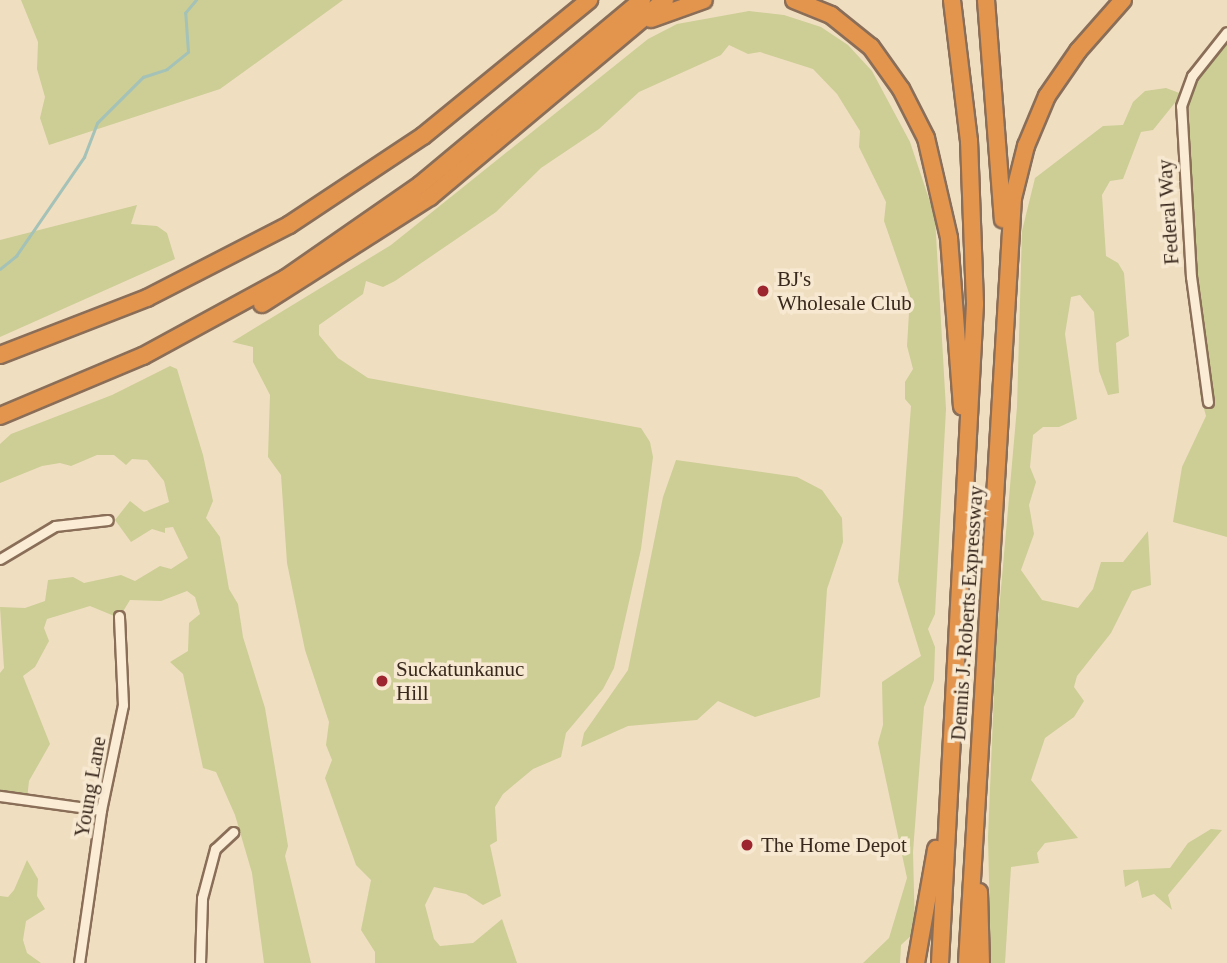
<!DOCTYPE html>
<html>
<head>
<meta charset="utf-8">
<style>
  body { margin:0 }
  #map { position:relative; width:1227px; height:963px; overflow:hidden; background:#f0dec1; font-family:"Times New Roman",serif }
  div>[style] { position:absolute }
  .green>* { inset:0; background:#ccce95 }
  .stream>* { height:2.5px; margin:-1.25px; padding:0 1.25px; transform-origin:1.25px; border-radius:1.25px; background:#a4c2b7 }
  .roads { filter:drop-shadow(2px 0 #8a6e58) drop-shadow(-2px 0 #8a6e58) drop-shadow(0 2px #8a6e58) drop-shadow(0 -2px #8a6e58) }
  .minor>* { height:9px; margin:-4.5px; padding:0 4.5px; transform-origin:4.5px; border-radius:4.5px; background:#faecd5 }
  .motorway>* { height:16px; margin:-8px; padding:0 8px; transform-origin:8px; border-radius:8px; background:#e3954e }
  .dots>* { width:19px; height:19px; translate:-50% -50%; box-sizing:border-box; border:4px solid #f7e9d1; border-radius:50% }
  span { translate:-50% -50%; white-space:nowrap; text-align:center; line-height:1.15; -webkit-text-stroke:7px #f7e9d1; paint-order:stroke }
  .street-label { font-size:21px; color:#39281d }
  .poi-label { font-size:21px; color:#39281d }
  .left { translate:0 -50%; text-align:left }
</style>
</head>
<body>
<div id="map">
  <div class="green">
    <div style="clip-path:polygon(21px 0,343px 0,220px 89px,49px 145px,40px 118px,45px 97px,37px 69px,38px 42px)"></div>
    <div style="clip-path:polygon(749px 11px,784px 15px,821px 27px,848px 45px,872px 71px,910px 142px,935px 217px,946px 409px,935px 614px,928px 629px,935px 647px,934px 680px,924px 707px,913px 852px,915px 932px,901px 945px,900px 963px,863px 963px,889px 938px,907px 878px,878px 743px,883px 725px,882px 682px,921px 656px,898px 581px,911px 406px,905px 399px,905px 382px,913px 369px,907px 346px,910px 296px,884px 221px,886px 202px,859px 147px,860px 131px,837px 94px,813px 69px,760px 52px,748px 54px,729px 45px,721px 55px,639px 92px,599px 129px,541px 168px,496px 212px,395px 281px,383px 287px,366px 281px,363px 294px,319px 325px,319px 335px,338px 358px,368px 378px,641px 428px,650px 442px,653px 457px,641px 549px,614px 668px,603px 689px,566px 733px,561px 757px,533px 769px,503px 794px,495px 807px,497px 841px,490px 845px,501px 896px,483px 905px,466px 894px,434px 887px,425px 905px,434px 939px,440px 946px,473px 943px,502px 919px,517px 963px,375px 963px,375px 952px,361px 930px,371px 880px,356px 865px,325px 778px,332px 760px,326px 745px,329px 722px,305px 650px,287px 563px,281px 475px,268px 457px,270px 395px,253px 362px,253px 347px,232px 342px,391px 245px,648px 39px,677px 24px)"></div>
    <div style="clip-path:polygon(1227px 33px,1227px 537px,1173px 522px,1182px 467px,1206px 416px,1200px 394px,1182px 152px,1184px 94px)"></div>
    <div style="clip-path:polygon(1166px 88px,1182px 94px,1153px 130px,1141px 132px,1123px 179px,1110px 181px,1102px 195px,1106px 256px,1118px 263px,1124px 273px,1129px 336px,1116px 343px,1119px 393px,1108px 395px,1099px 371px,1094px 312px,1080px 295px,1071px 297px,1065px 334px,1077px 419px,1059px 427px,1043px 427px,1033px 435px,1030px 467px,1036px 482px,1029px 505px,1034px 534px,1021px 570px,1042px 600px,1078px 608px,1093px 589px,1101px 562px,1123px 562px,1148px 531px,1151px 585px,1132px 591px,1111px 633px,1077px 676px,1074px 687px,1084px 701px,1074px 717px,1045px 738px,1031px 780px,1078px 838px,1045px 843px,1037px 853px,1039px 863px,1011px 867px,1005px 963px,991px 963px,988px 837px,996px 645px,1017px 407px,1022px 231px,1035px 178px,1103px 126px,1123px 125px,1133px 102px,1145px 91px)"></div>
    <div style="clip-path:polygon(137px 205px,131px 224px,157px 226px,167px 233px,175px 259px,0 337px,0 240px)"></div>
    <div style="clip-path:polygon(170px 366px,177px 369px,203px 455px,213px 501px,206px 518px,220px 537px,229px 589px,238px 604px,243px 637px,265px 708px,288px 846px,285px 856px,311px 963px,264px 963px,252px 873px,235px 815px,216px 772px,203px 768px,183px 674px,170px 662px,188px 651px,189px 623px,200px 614px,195px 597px,187px 591px,161px 601px,130px 600px,119px 618px,90px 606px,47px 619px,44px 628px,49px 641px,35px 667px,23px 676px,50px 744px,29px 781px,27px 799px,0 796px,0 673px,4px 668px,0 607px,25px 608px,45px 601px,48px 580px,73px 577px,84px 583px,121px 575px,135px 581px,160px 566px,171px 569px,188px 558px,173px 527px,165px 528px,165px 533px,152px 529px,131px 542px,115px 520px,130px 501px,144px 512px,169px 502px,164px 481px,147px 460px,132px 459px,126px 465px,114px 455px,97px 455px,71px 466px,60px 463px,42px 466px,0 483px,0 444px,11px 434px,112px 395px)"></div>
    <div style="clip-path:polygon(676px 460px,797px 477px,822px 490px,842px 518px,843px 542px,827px 589px,820px 697px,755px 717px,718px 701px,697px 720px,628px 726px,581px 747px,584px 733px,628px 670px,663px 497px)"></div>
    <div style="clip-path:polygon(1211px 829px,1222px 830px,1168px 895px,1172px 910px,1154px 894px,1142px 898px,1138px 880px,1125px 887px,1123px 870px,1170px 868px,1188px 843px)"></div>
    <div style="clip-path:polygon(27px 860px,38px 879px,37px 896px,45px 909px,26px 921px,23px 940px,27px 953px,41px 963px,0 963px,0 896px,8px 897px,14px 890px)"></div>
  </div>
  <div class="stream">
    <div style="left:0;top:269px;width:21px;rotate:-39deg"></div>
    <div style="left:16px;top:256px;width:120px;rotate:-55.5deg"></div>
    <div style="left:84px;top:157px;width:36px;rotate:-69deg"></div>
    <div style="left:97px;top:123px;width:65px;rotate:-45deg"></div>
    <div style="left:143px;top:77px;width:25px;rotate:-18deg"></div>
    <div style="left:167px;top:69px;width:27px;rotate:-39deg"></div>
    <div style="left:188px;top:52px;width:39px;rotate:-94deg"></div>
    <div style="left:185px;top:13px;width:17px;rotate:-50deg"></div>
  </div>
  <div class="roads">
    <div class="minor">
      <div style="left:1208px;top:402px;width:126px;rotate:-97.7deg"></div>
      <div style="left:1191px;top:277px;width:171px;rotate:-93.3deg"></div>
      <div style="left:1181px;top:106px;width:32px;rotate:-70deg"></div>
      <div style="left:1192px;top:76px;width:56px;rotate:-51.5deg"></div>
      <div style="left:0;top:559px;width:64px;rotate:-31deg"></div>
      <div style="left:55px;top:526px;width:53px;rotate:-6.5deg"></div>
      <div style="left:0;top:796px;width:102px;rotate:7.9deg"></div>
      <div style="left:79px;top:963px;width:155px;rotate:-81.8deg"></div>
      <div style="left:101px;top:810px;width:107px;rotate:-78.2deg"></div>
      <div style="left:123px;top:705px;width:89px;rotate:-92.6deg"></div>
      <div style="left:200px;top:963px;width:65px;rotate:-88.2deg"></div>
      <div style="left:202px;top:898px;width:51px;rotate:-75.1deg"></div>
      <div style="left:215px;top:849px;width:25px;rotate:-43deg"></div>
    </div>
    <div class="motorway">
      <div style="left:794px;top:0;width:40px;rotate:22deg"></div>
      <div style="left:831px;top:15px;width:51px;rotate:38.7deg"></div>
      <div style="left:871px;top:47px;width:52px;rotate:54.5deg"></div>
      <div style="left:901px;top:89px;width:55px;rotate:63deg"></div>
      <div style="left:926px;top:138px;width:103px;rotate:77deg"></div>
      <div style="left:949px;top:238px;width:169px;rotate:85.6deg"></div>
      <div style="left:986px;top:0;width:220px;rotate:85.6deg"></div>
      <div style="left:651px;top:19px;width:56px;rotate:-19.7deg"></div>
      <div style="left:262px;top:304px;width:199px;rotate:-32.5deg"></div>
      <div style="left:430px;top:197px;width:307px;rotate:-40deg"></div>
      <div style="left:0;top:355px;width:158px;rotate:-21.2deg"></div>
      <div style="left:147px;top:298px;width:160px;rotate:-27.2deg"></div>
      <div style="left:289px;top:225px;width:161px;rotate:-33.6deg"></div>
      <div style="left:423px;top:136px;width:215px;rotate:-39.3deg"></div>
      <div style="left:0;top:416px;width:155px;rotate:-22.8deg"></div>
      <div style="left:143px;top:356px;width:163px;rotate:-28.6deg"></div>
      <div style="left:286px;top:278px;width:163px;rotate:-34.8deg"></div>
      <div style="left:420px;top:185px;width:289px;rotate:-39.8deg"></div>
      <div style="left:979px;top:892px;width:71px;rotate:88.4deg"></div>
      <div style="left:916px;top:963px;width:116px;rotate:-80deg"></div>
      <div style="left:940px;top:963px;width:660px;rotate:-86.96deg"></div>
      <div style="left:975px;top:304px;width:163px;rotate:-92.1deg"></div>
      <div style="left:969px;top:141px;width:142px;rotate:-96.9deg"></div>
      <div style="left:967px;top:963px;width:766px;rotate:-86.56deg"></div>
      <div style="left:1013px;top:198px;width:54px;rotate:-76deg"></div>
      <div style="left:1026px;top:146px;width:54px;rotate:-67.2deg"></div>
      <div style="left:1047px;top:96px;width:55px;rotate:-55.4deg"></div>
      <div style="left:1078px;top:51px;width:68px;rotate:-48.6deg"></div>
    </div>
  </div>
  <div class="dots">
    <div style="left:763px;top:291px;background:#9c2530"></div>
    <div style="left:382px;top:681px;background:#9c2530"></div>
    <div style="left:747px;top:845px;background:#9c2530"></div>
  </div>
  <div class="street-label">
    <span style="left:1168px;top:212px;rotate:-94deg">Federal Way</span>
    <span style="left:967px;top:613px;rotate:-86deg">Dennis J. Roberts Expressway</span>
    <span style="left:90px;top:787px;rotate:-80deg">Young Lane</span>
  </div>
  <div class="poi-label">
    <span class="left" style="left:777px;top:291px">BJ's<br>Wholesale Club</span>
    <span class="left" style="left:396px;top:681px">Suckatunkanuc<br>Hill</span>
    <span class="left" style="left:761px;top:845px">The Home Depot</span>
  </div>
</div>
</body>
</html>
